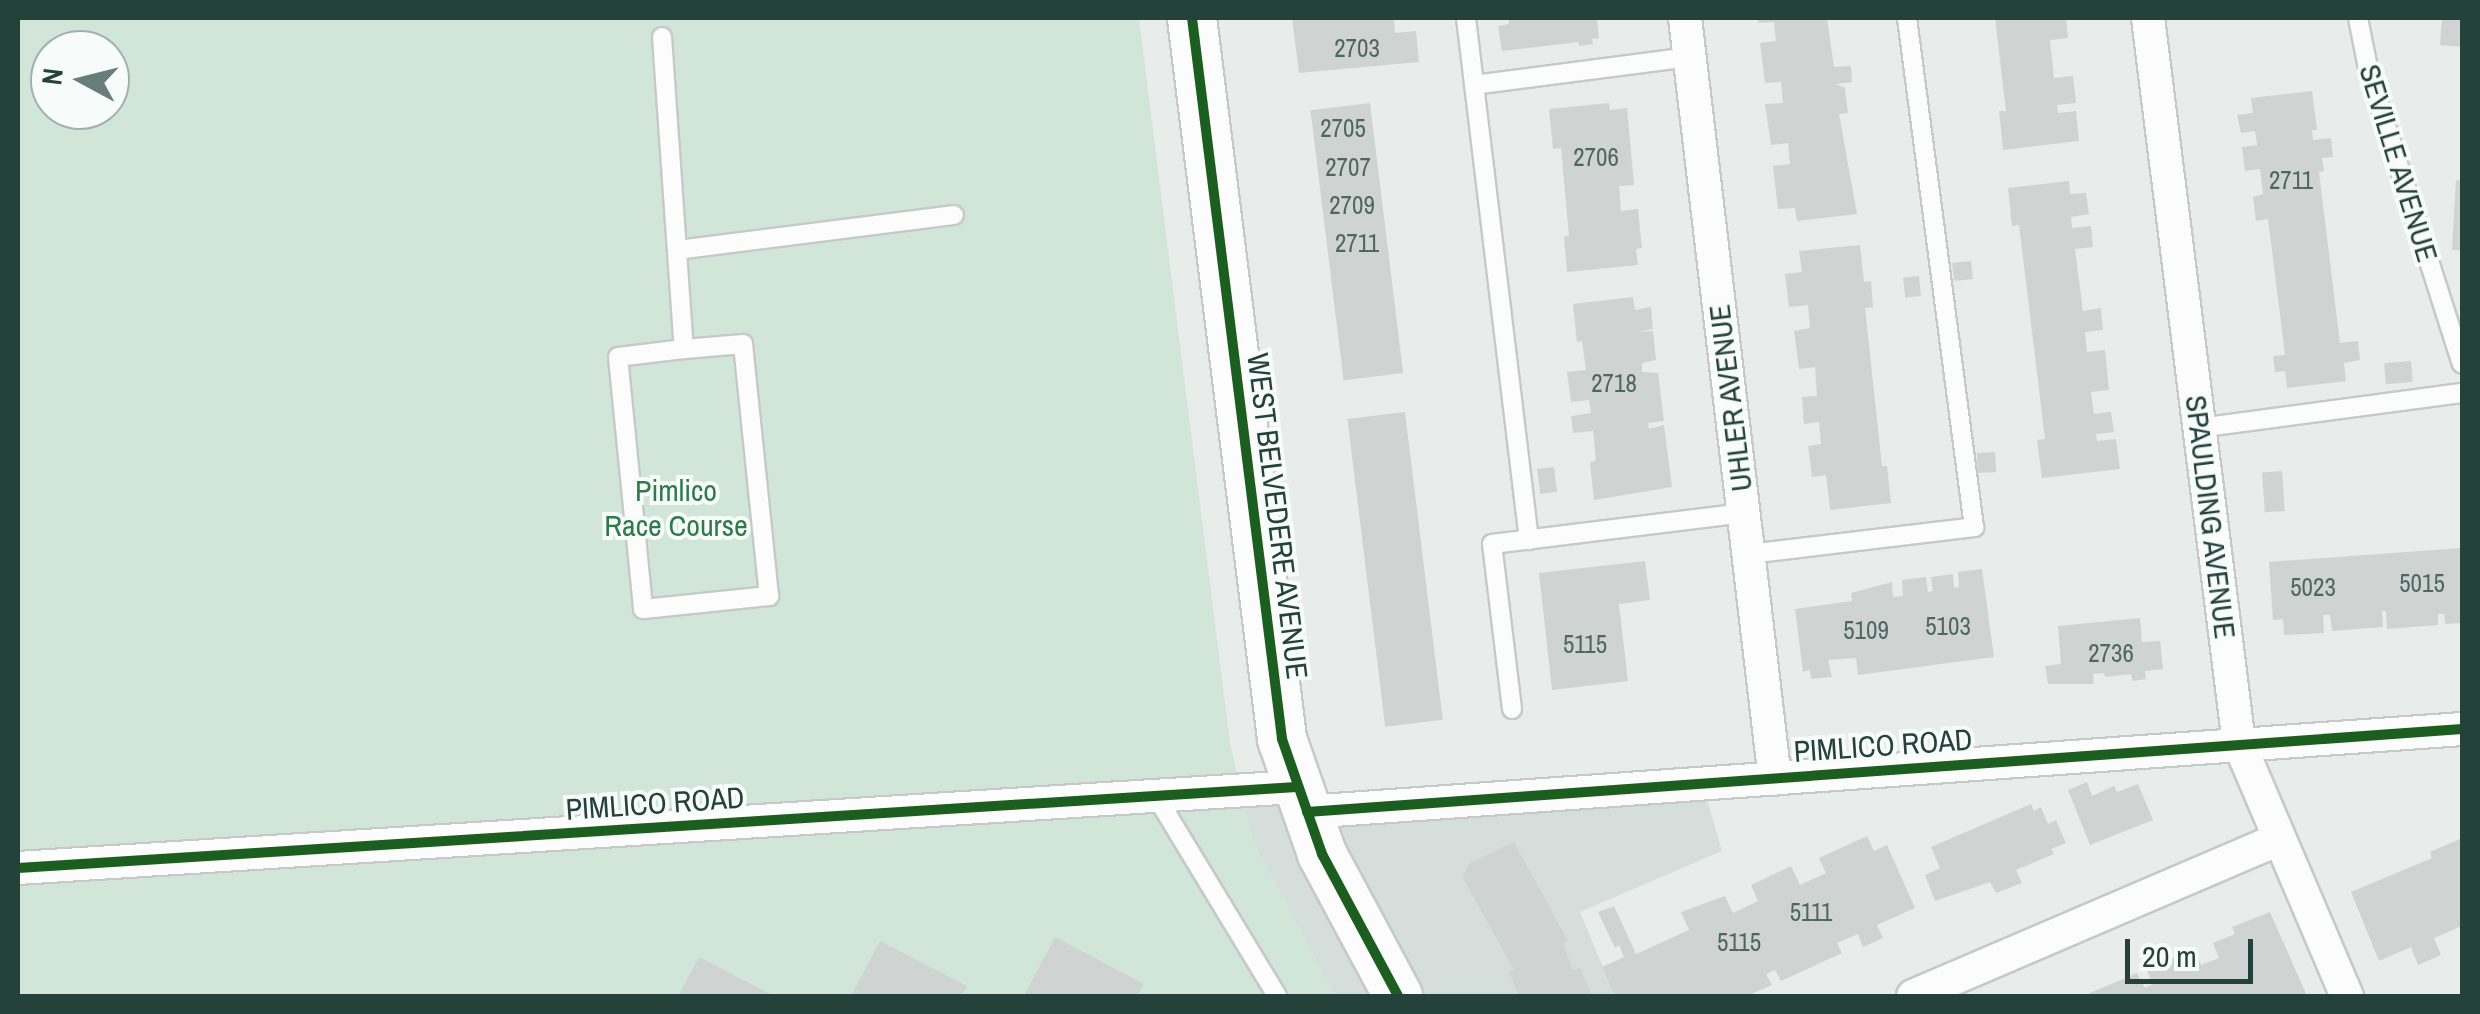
<!DOCTYPE html>
<html>
<head>
<meta charset="utf-8">
<style>
  body { margin:0 }
  #map { position:relative; width:2480px; height:1014px; overflow:hidden; background:#e8edeb; font-family:"Archivo Narrow",sans-serif }
  div>[style] { position:absolute }
  .built>* { inset:0; background:#d6dedb }
  .green>* { inset:0; background:#d1e6d8 }
  .building>* { inset:0; background:#cfd4d2; transform-origin:0 0 }
  .roads { filter:drop-shadow(2px 0 #c5cac8) drop-shadow(-2px 0 #c5cac8) drop-shadow(0 2px #c5cac8) drop-shadow(0 -2px #c5cac8) }
  .lane>* { height:18px; margin:-9px; padding:0 9px; transform-origin:9px; border-radius:9px; background:#fcfcfc }
  .street>* { height:32px; margin:-16px; padding:0 16px; transform-origin:16px; border-radius:16px; background:#fcfcfc }
  .secondary>* { height:48px; margin:-24px; padding:0 24px; transform-origin:24px; border-radius:24px; background:#fcfcfc }
  .cycleway>* { height:10px; margin:-5px; padding:0 5px; transform-origin:5px; border-radius:5px; background:#1b5e20 }
  span { translate:-50% -50%; white-space:nowrap; text-align:center; line-height:1.15; -webkit-text-stroke:8px #f7fbf9; paint-order:stroke }
  .number-label { font-size:25px; color:#506761 }
  .number-label span { -webkit-text-stroke-width:0 }
  .street-label { font-size:30px; color:#24423a }
  .park-label { font-size:30px; color:#2d7a4b }
  .frame { position:absolute; inset:0; border:20px solid #24423a; pointer-events:none }
  .north { position:absolute; left:30px; top:30px; width:100px; height:100px; box-sizing:border-box; background:#f7fbf9; border:2px solid #a3b1ad; border-radius:50%; rotate:277deg; font-size:28px; font-weight:700; line-height:40px; text-align:center; color:#24423a }
  .north::after { content:''; display:block; margin:auto; width:35px; height:45px; background:#697e78; clip-path:polygon(50% 0,100% 100%,50% 72%,0 100%) }
  .scale { position:absolute; left:2125px; top:939px; width:128px; height:45px; box-sizing:border-box; border:5px solid #24423a; border-top:0; padding-left:12px; font-size:30px; line-height:35px; white-space:nowrap; color:#24423a; -webkit-text-stroke:8px #f7fbf9; paint-order:stroke }
</style>
</head>
<body>
<div id="map">
  <div class="built">
    <div style="clip-path:polygon(1703px 785px,1722px 851px,1580px 912px,1615px 996px,1335px 996px,1253px 842px,1242px 799px,1258px 794px,1298px 812px)"></div>
  </div>
  <div class="green">
    <div style="clip-path:polygon(evenodd,18px 18px,1139px 18px,1230px 743px,1253px 842px,1335px 996px,18px 996px,18px 18px,50px 50px,110px 50px,110px 110px,50px 110px,50px 50px)"></div>
  </div>
  <div class="building">
    <div style="clip-path:polygon(1292px 18px,1394px 18px,1395px 33px,1416px 31px,1419px 62px,1299px 73px)"></div>
    <div style="clip-path:polygon(1508px 18px,1597px 18px,1599px 38px,1592px 39px,1593px 44px,1579px 46px,1578px 42px,1502px 51px,1498px 26px,1509px 24px)"></div>
    <div style="clip-path:polygon(1758px 18px,1827px 18px,1834px 67px,1851px 66px,1852px 82px,1836px 84px,1845px 88px,1848px 113px,1839px 114px,1857px 214px,1797px 221px,1795px 208px,1778px 209px,1773px 166px,1790px 164px,1788px 143px,1771px 145px,1765px 104px,1783px 103px,1781px 82px,1765px 83px,1760px 43px,1776px 41px,1774px 22px,1758px 23px)"></div>
    <div style="clip-path:polygon(1995px 18px,2066px 18px,2068px 38px,2050px 40px,2054px 78px,2073px 76px,2076px 103px,2057px 105px,2058px 113px,2076px 111px,2079px 141px,2003px 150px,1999px 111px,2006px 111px)"></div>
    <div style="clip-path:polygon(2442px 18px,2462px 18px,2462px 47px,2440px 45px)"></div>
    <div style="clip-path:polygon(2312px 91px,2317px 130px,2312px 130px,2313px 140px,2331px 138px,2333px 157px,2322px 158px,2324px 171px,2319px 172px,2340px 343px,2358px 341px,2360px 360px,2344px 363px,2346px 381px,2287px 388px,2285px 371px,2275px 372px,2273px 356px,2285px 355px,2268px 219px,2256px 221px,2253px 197px,2263px 194px,2260px 169px,2245px 171px,2242px 147px,2257px 145px,2256px 136px,2255px 131px,2241px 133px,2237px 115px,2253px 113px,2251px 98px)"></div>
    <div style="left:1370px;top:103px;width:272px;height:60px;rotate:83deg"></div>
    <div style="clip-path:polygon(1609px 103px,1610px 110px,1627px 108px,1634px 185px,1619px 186px,1620px 198px,1621px 211px,1638px 209px,1642px 248px,1636px 249px,1638px 265px,1567px 272px,1564px 236px,1569px 236px,1561px 148px,1553px 149px,1549px 109px)"></div>
    <div style="clip-path:polygon(2456px 180px,2462px 181px,2462px 250px,2452px 250px)"></div>
    <div style="clip-path:polygon(2069px 181px,2070px 194px,2086px 193px,2089px 214px,2071px 217px,2072px 228px,2091px 226px,2093px 247px,2075px 249px,2083px 311px,2101px 308px,2103px 330px,2085px 332px,2087px 352px,2105px 350px,2109px 390px,2091px 392px,2094px 414px,2111px 412px,2114px 432px,2096px 434px,2097px 441px,2116px 439px,2120px 469px,2042px 478px,2037px 440px,2045px 439px,2019px 225px,2012px 226px,2008px 188px)"></div>
    <div style="clip-path:polygon(1860px 245px,1864px 282px,1871px 281px,1873px 307px,1865px 308px,1882px 466px,1887px 466px,1891px 503px,1830px 510px,1826px 475px,1812px 477px,1808px 446px,1821px 444px,1819px 422px,1804px 424px,1802px 397px,1817px 396px,1815px 367px,1799px 369px,1794px 331px,1810px 328px,1808px 305px,1789px 307px,1785px 274px,1802px 272px,1799px 251px)"></div>
    <div style="left:1971px;top:261px;width:18px;height:19px;rotate:84deg"></div>
    <div style="left:1919px;top:276px;width:20px;height:16px;rotate:84deg"></div>
    <div style="clip-path:polygon(1633px 297px,1635px 310px,1651px 307px,1653px 329px,1638px 332px,1653px 331px,1656px 360px,1642px 363px,1642px 372px,1658px 373px,1664px 421px,1648px 423px,1649px 429px,1664px 425px,1672px 487px,1594px 500px,1590px 463px,1596px 460px,1593px 431px,1573px 433px,1571px 416px,1591px 413px,1589px 400px,1571px 402px,1567px 372px,1586px 370px,1582px 341px,1577px 342px,1573px 304px)"></div>
    <div style="left:2411px;top:361px;width:21px;height:27px;rotate:85deg"></div>
    <div style="left:1405px;top:412px;width:310px;height:58px;rotate:83deg"></div>
    <div style="left:1995px;top:452px;width:20px;height:18px;rotate:87deg"></div>
    <div style="left:1554px;top:467px;width:25px;height:17px;rotate:83deg"></div>
    <div style="left:2282px;top:471px;width:40px;height:20px;rotate:86deg"></div>
    <div style="clip-path:polygon(2462px 548px,2462px 623px,2445px 624px,2444px 614px,2438px 614px,2438px 625px,2387px 629px,2386px 611px,2382px 611px,2383px 627px,2332px 631px,2330px 615px,2323px 615px,2324px 633px,2284px 635px,2283px 619px,2273px 620px,2269px 562px)"></div>
    <div style="clip-path:polygon(1645px 561px,1650px 600px,1619px 604px,1628px 681px,1552px 690px,1539px 573px)"></div>
    <div style="clip-path:polygon(1982px 569px,1994px 657px,1858px 675px,1856px 658px,1828px 660px,1832px 677px,1811px 679px,1810px 670px,1803px 672px,1795px 609px,1852px 601px,1851px 593px,1892px 582px,1893px 597px,1903px 596px,1902px 580px,1926px 577px,1928px 592px,1933px 591px,1931px 577px,1953px 574px,1954px 588px,1959px 587px,1958px 572px)"></div>
    <div style="clip-path:polygon(2140px 618px,2142px 642px,2160px 641px,2163px 669px,2145px 671px,2146px 679px,2133px 681px,2131px 674px,2105px 677px,2104px 673px,2093px 674px,2094px 684px,2048px 684px,2045px 666px,2061px 664px,2058px 626px)"></div>
    <div style="clip-path:polygon(2087px 782px,2092px 796px,2114px 786px,2117px 792px,2138px 784px,2153px 820px,2090px 845px,2068px 790px)"></div>
    <div style="clip-path:polygon(2031px 804px,2034px 811px,2041px 807px,2048px 824px,2056px 820px,2066px 843px,2051px 849px,2054px 854px,2016px 870px,2022px 883px,1996px 893px,1990px 882px,1935px 901px,1925px 875px,1940px 868px,1931px 847px)"></div>
    <div style="clip-path:polygon(1867px 836px,1874px 851px,1887px 845px,1915px 908px,1877px 925px,1883px 938px,1863px 947px,1858px 934px,1837px 943px,1842px 953px,1781px 981px,1775px 970px,1766px 974px,1772px 985px,1747px 996px,1615px 996px,1602px 967px,1624px 957px,1619px 945px,1615px 948px,1598px 912px,1614px 906px,1636px 954px,1689px 930px,1681px 912px,1725px 896px,1733px 913px,1758px 901px,1751px 885px,1791px 866px,1800px 885px,1826px 873px,1819px 858px)"></div>
    <div style="clip-path:polygon(2462px 838px,2462px 926px,2434px 938px,2441px 955px,2418px 965px,2411px 947px,2379px 961px,2351px 892px,2432px 858px,2430px 852px)"></div>
    <div style="clip-path:polygon(1514px 842px,1568px 941px,1563px 943px,1573px 970px,1580px 968px,1592px 996px,1519px 996px,1509px 972px,1514px 970px,1463px 878px,1468px 864px)"></div>
    <div style="clip-path:polygon(2270px 912px,2307px 996px,2083px 996px,2137px 973px,2145px 988px,2153px 984px,2146px 969px,2195px 949px,2201px 965px,2219px 958px,2213px 943px,2235px 934px,2232px 927px)"></div>
    <div style="clip-path:polygon(1055px 937px,1144px 984px,1137px 996px,1024px 996px)"></div>
    <div style="clip-path:polygon(880px 941px,967px 986px,961px 996px,851px 996px)"></div>
    <div style="clip-path:polygon(699px 957px,774px 996px,678px 996px)"></div>
  </div>
  <div class="roads">
    <div class="lane">
      <div style="left:1466px;top:18px;width:526px;rotate:83.12deg"></div>
      <div style="left:2358px;top:18px;width:56px;rotate:78.7deg"></div>
      <div style="left:2369px;top:73px;width:305px;rotate:72.3deg"></div>
      <div style="left:662px;top:37px;width:313px;rotate:86deg"></div>
      <div style="left:684px;top:349px;width:66px;rotate:173.1deg"></div>
      <div style="left:618px;top:357px;width:253px;rotate:84.3deg"></div>
      <div style="left:643px;top:609px;width:127px;rotate:-5.9deg"></div>
      <div style="left:769px;top:596px;width:253px;rotate:-95.9deg"></div>
      <div style="left:743px;top:344px;width:59px;rotate:175.2deg"></div>
      <div style="left:1474px;top:85px;width:218px;rotate:-7.4deg"></div>
      <div style="left:677px;top:250px;width:279px;rotate:-7.2deg"></div>
      <div style="left:2199px;top:428px;width:265px;rotate:-7.6deg"></div>
      <div style="left:1749px;top:554px;width:227px;rotate:-6.8deg"></div>
      <div style="left:1974px;top:527px;width:513px;rotate:-97.5deg"></div>
      <div style="left:1512px;top:709px;width:166px;rotate:-96.9deg"></div>
      <div style="left:1492px;top:544px;width:254px;rotate:-7deg"></div>
      <div style="left:1156px;top:796px;width:234px;rotate:58.8deg"></div>
    </div>
    <div class="street">
      <div style="left:1685px;top:18px;width:766px;rotate:83.26deg"></div>
      <div style="left:2148px;top:18px;width:731px;rotate:82.85deg"></div>
      <div style="left:2239px;top:743px;width:275px;rotate:66.9deg"></div>
      <div style="left:1307px;top:812px;width:1158px;rotate:-4.11deg"></div>
      <div style="left:18px;top:868px;width:1281px;rotate:-3.63deg"></div>
      <div style="left:1913px;top:996px;width:398px;rotate:-23.2deg"></div>
    </div>
    <div class="secondary">
      <div style="left:1192px;top:18px;width:727px;rotate:82.88deg"></div>
      <div style="left:1282px;top:739px;width:122px;rotate:70.8deg"></div>
      <div style="left:1322px;top:854px;width:161px;rotate:61.8deg"></div>
    </div>
  </div>
  <div class="cycleway">
    <div style="left:1192px;top:18px;width:727px;rotate:82.88deg"></div>
    <div style="left:1282px;top:739px;width:122px;rotate:70.8deg"></div>
    <div style="left:1322px;top:854px;width:161px;rotate:61.8deg"></div>
    <div style="left:1307px;top:812px;width:1158px;rotate:-4.11deg"></div>
    <div style="left:18px;top:868px;width:1281px;rotate:-3.63deg"></div>
  </div>
  <div class="number-label">
    <span style="left:1357px;top:48px">2703</span>
    <span style="left:1343px;top:128px">2705</span>
    <span style="left:1596px;top:157px">2706</span>
    <span style="left:1348px;top:167px">2707</span>
    <span style="left:2291px;top:180px">2711</span>
    <span style="left:1352px;top:205px">2709</span>
    <span style="left:1357px;top:243px">2711</span>
    <span style="left:1614px;top:383px">2718</span>
    <span style="left:2422px;top:583px">5015</span>
    <span style="left:2313px;top:587px">5023</span>
    <span style="left:1948px;top:626px">5103</span>
    <span style="left:1866px;top:630px">5109</span>
    <span style="left:1585px;top:644px">5115</span>
    <span style="left:2111px;top:653px">2736</span>
    <span style="left:1811px;top:912px">5111</span>
    <span style="left:1739px;top:942px">5115</span>
  </div>
  <div class="street-label">
    <span style="left:2399px;top:163px;rotate:73deg">SEVILLE AVENUE</span>
    <span style="left:1730px;top:398px;rotate:-97deg">UHLER AVENUE</span>
    <span style="left:1278px;top:516px;rotate:83deg">WEST BELVEDERE AVENUE</span>
    <span style="left:2211px;top:517px;rotate:83deg">SPAULDING AVENUE</span>
    <span style="left:1883px;top:745px;rotate:-4deg">PIMLICO ROAD</span>
    <span style="left:655px;top:803px;rotate:-4deg">PIMLICO ROAD</span>
  </div>
  <div class="park-label">
    <span style="left:676px;top:507px">Pimlico<br>Race Course</span>
  </div>
  <div class="frame"></div>
  <div class="north">N</div>
  <div class="scale">20 m</div>
</div>
</body>
</html>
